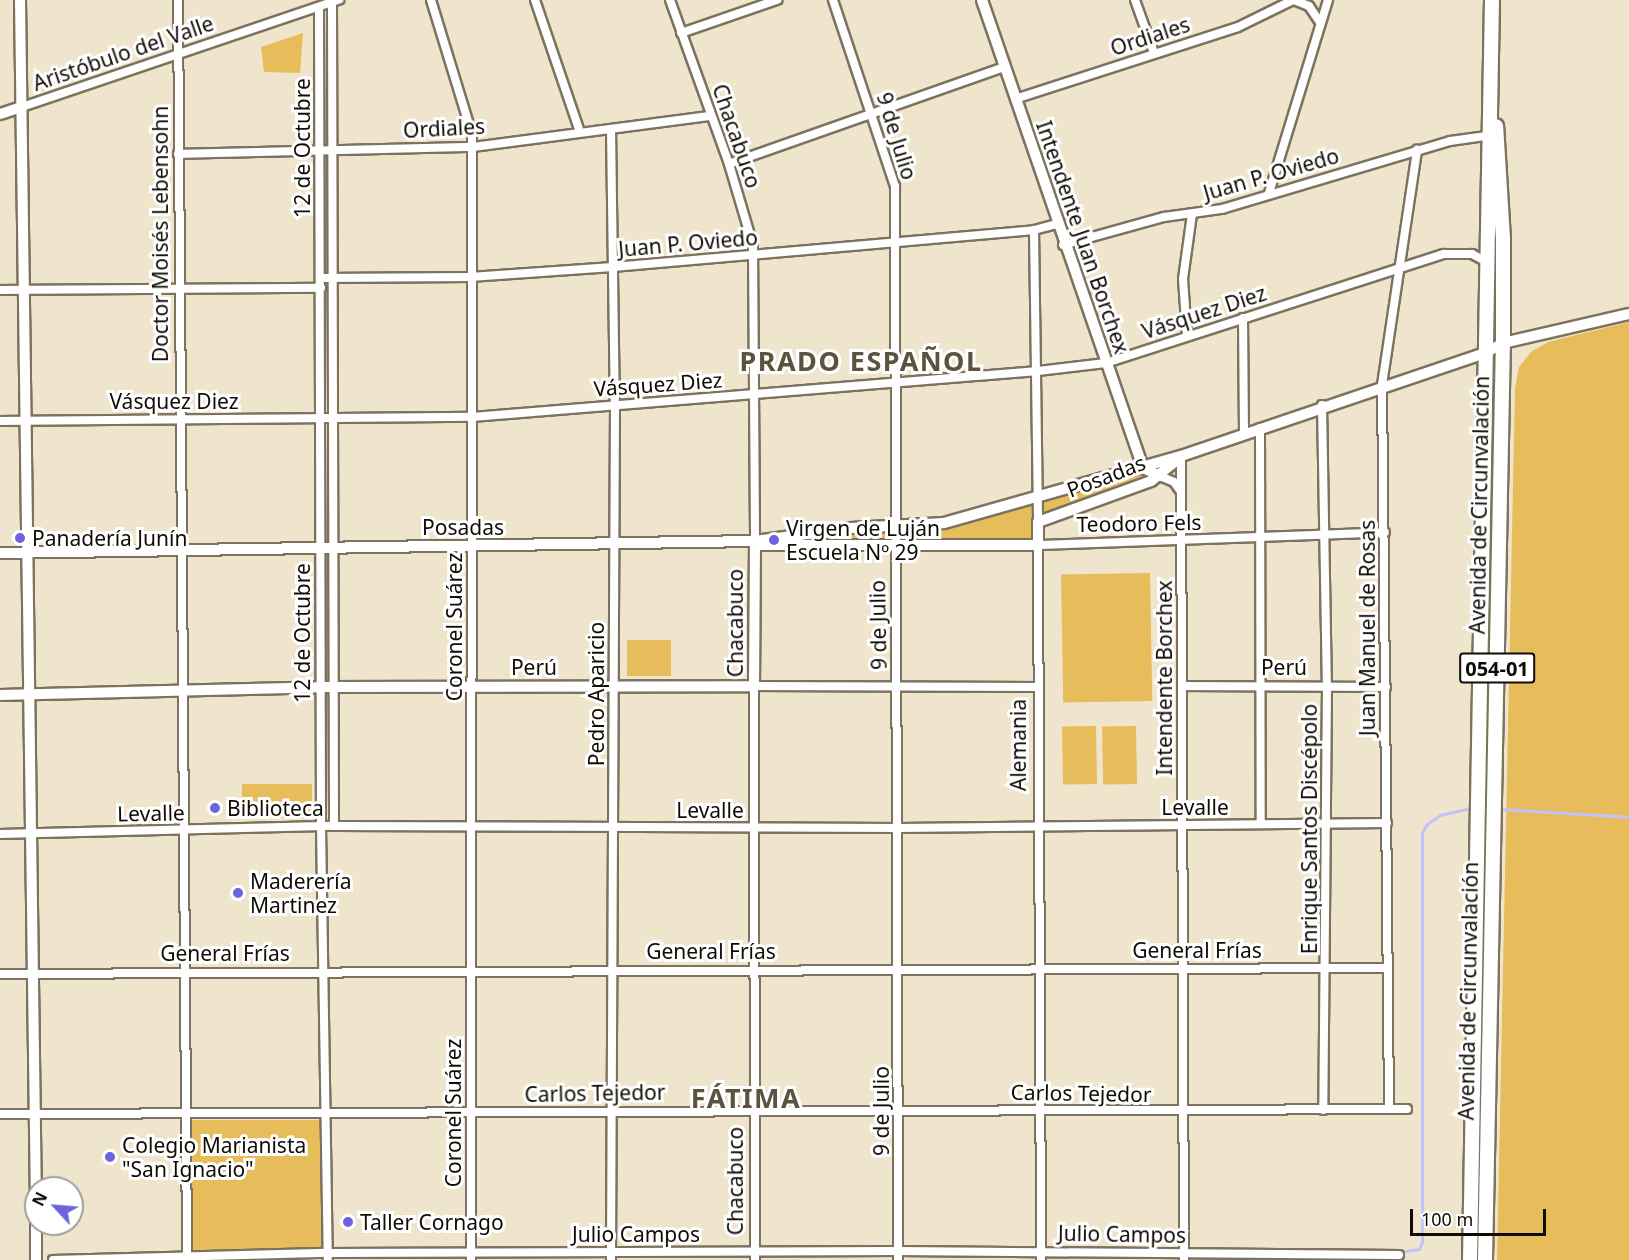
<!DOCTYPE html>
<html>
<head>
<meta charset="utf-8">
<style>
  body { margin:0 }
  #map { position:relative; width:1629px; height:1260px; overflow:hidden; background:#efe5cd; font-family:"Noto Sans",sans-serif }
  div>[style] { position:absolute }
  .green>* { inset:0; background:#e6bd5a; transform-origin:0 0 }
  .stream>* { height:3px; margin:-1.5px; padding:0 1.5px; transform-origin:1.5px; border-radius:1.5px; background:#c1c3fa }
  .roads { filter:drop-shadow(2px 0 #7c725e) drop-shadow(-2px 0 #7c725e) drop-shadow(0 2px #7c725e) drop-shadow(0 -2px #7c725e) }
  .minor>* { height:8px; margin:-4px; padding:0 4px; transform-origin:4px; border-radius:4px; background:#fff }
  .tertiary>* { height:10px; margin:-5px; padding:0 5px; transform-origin:5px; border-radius:5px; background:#fff }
  .secondary>* { height:10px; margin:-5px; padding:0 5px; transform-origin:5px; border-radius:5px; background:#fff }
  .trunk>* { height:14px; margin:-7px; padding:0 7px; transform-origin:7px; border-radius:7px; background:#fff }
  .dots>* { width:16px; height:16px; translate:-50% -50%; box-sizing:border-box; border:3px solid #fff; border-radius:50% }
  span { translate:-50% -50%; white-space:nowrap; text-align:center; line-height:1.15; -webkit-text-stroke:6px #fff; paint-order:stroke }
  .shield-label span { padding:2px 4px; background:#fff; border:2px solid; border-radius:4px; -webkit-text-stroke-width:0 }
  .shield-label { font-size:20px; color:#0f0c05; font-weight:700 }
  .street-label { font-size:21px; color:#0f0c05 }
  .poi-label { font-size:21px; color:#0f0c05 }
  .left { translate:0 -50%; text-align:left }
  .district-label { font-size:27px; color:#5c533f; font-weight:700; letter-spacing:1.5px }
  .north { position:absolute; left:24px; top:1176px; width:60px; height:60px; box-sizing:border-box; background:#fff; border:2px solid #9f9e9b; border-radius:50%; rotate:296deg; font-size:16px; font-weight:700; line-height:24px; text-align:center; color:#0f0c05 }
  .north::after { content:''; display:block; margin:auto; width:21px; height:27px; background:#6d63dd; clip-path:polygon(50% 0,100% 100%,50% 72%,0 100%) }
  .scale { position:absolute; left:1410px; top:1209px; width:136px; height:27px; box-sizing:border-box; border:3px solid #0f0c05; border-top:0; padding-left:8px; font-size:18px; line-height:21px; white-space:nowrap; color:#0f0c05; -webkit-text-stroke:4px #fff; paint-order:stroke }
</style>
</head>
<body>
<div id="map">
  <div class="green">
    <div style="clip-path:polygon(303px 33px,300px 73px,264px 72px,261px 47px)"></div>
    <div style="clip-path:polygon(1629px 322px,1629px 1260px,1497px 1260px,1515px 388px,1519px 367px,1531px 352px,1548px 342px)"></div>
    <div style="clip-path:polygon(1143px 468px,1160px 476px,1039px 522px,1038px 545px,780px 545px,780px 538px,961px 520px)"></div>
    <div style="left:1150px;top:573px;width:128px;height:89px;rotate:89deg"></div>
    <div style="left:627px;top:640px;width:44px;height:36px"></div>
    <div style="left:1096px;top:726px;width:58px;height:34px;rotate:89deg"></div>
    <div style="left:1136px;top:726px;width:58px;height:34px;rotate:89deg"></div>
    <div style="left:312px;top:784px;width:34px;height:70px;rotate:90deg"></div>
    <div style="left:190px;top:1120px;width:132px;height:130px"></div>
  </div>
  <div class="stream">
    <div style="left:1500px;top:809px;width:129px;rotate:3.5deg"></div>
    <div style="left:1406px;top:1251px;width:13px;rotate:-9deg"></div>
    <div style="left:1419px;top:1249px;width:8px;rotate:-67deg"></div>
    <div style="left:1422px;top:1242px;width:409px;rotate:-90deg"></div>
    <div style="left:1422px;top:833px;width:9px;rotate:-63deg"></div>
    <div style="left:1426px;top:825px;width:17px;rotate:-36deg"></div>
    <div style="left:1440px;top:815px;width:27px;rotate:-13deg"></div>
  </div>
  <div class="roads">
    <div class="minor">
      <div style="left:178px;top:0;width:1260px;rotate:89.59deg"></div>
      <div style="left:431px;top:0;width:140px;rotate:73deg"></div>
      <div style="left:472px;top:134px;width:1126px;rotate:90.05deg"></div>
      <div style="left:535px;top:0;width:139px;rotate:71.2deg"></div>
      <div style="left:670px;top:0;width:174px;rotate:70.2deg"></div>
      <div style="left:729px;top:164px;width:84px;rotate:73.5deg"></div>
      <div style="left:753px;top:245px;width:300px;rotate:89.6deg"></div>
      <div style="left:833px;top:0;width:196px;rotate:71.6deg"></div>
      <div style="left:895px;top:186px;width:1074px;rotate:89.84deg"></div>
      <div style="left:1135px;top:0;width:56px;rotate:70.3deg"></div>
      <div style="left:1294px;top:0;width:16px;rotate:22deg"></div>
      <div style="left:1309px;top:6px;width:18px;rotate:56deg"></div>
      <div style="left:332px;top:2px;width:824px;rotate:89.86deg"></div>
      <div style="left:319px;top:7px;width:819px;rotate:89.86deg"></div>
      <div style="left:321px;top:826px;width:434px;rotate:89.1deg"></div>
      <div style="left:681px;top:33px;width:102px;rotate:-19deg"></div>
      <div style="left:1015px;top:99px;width:234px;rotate:-17.9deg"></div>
      <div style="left:1238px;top:27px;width:61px;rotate:-26.1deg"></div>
      <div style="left:22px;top:107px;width:335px;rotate:-18.7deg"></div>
      <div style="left:611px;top:129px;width:276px;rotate:89.2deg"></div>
      <div style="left:615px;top:405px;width:855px;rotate:90.27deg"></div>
      <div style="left:178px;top:154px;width:295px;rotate:-1.4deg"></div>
      <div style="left:473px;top:147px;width:238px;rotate:-7.5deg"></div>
      <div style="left:729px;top:164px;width:293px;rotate:-19.4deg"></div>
      <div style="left:1269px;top:193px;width:202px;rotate:-73deg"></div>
      <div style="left:1034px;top:230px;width:292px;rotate:89.2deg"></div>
      <div style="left:1063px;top:245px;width:105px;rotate:-15.5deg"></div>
      <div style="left:1164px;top:217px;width:59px;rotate:-7.9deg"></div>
      <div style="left:1222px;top:209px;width:238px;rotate:-16.6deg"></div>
      <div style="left:1450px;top:141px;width:37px;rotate:-8deg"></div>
      <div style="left:321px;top:278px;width:149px;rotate:-0.4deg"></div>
      <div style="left:470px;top:277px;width:143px;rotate:-4deg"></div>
      <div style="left:613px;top:267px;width:423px;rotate:-5deg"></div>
      <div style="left:1034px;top:230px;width:23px;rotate:-15deg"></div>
      <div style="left:0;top:290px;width:321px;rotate:-0.4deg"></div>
      <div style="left:1243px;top:318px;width:115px;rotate:89.5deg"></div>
      <div style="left:1187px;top:336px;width:57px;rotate:-94deg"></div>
      <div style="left:1183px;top:279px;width:66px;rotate:-82.1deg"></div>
      <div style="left:1322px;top:405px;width:281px;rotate:89deg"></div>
      <div style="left:1327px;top:686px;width:424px;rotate:90.5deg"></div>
      <div style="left:0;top:421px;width:472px;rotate:-0.5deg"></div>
      <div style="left:472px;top:417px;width:568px;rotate:-4.65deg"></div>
      <div style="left:1038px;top:371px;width:68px;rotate:-6.7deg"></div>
      <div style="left:1106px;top:363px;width:355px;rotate:-17.9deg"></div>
      <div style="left:1444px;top:254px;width:28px"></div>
      <div style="left:1472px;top:254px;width:17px;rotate:28deg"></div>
      <div style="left:1260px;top:428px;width:396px;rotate:89.9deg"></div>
      <div style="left:1181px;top:456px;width:804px;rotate:89.79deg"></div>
      <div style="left:1160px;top:476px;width:15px;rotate:23deg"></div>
      <div style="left:1174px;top:482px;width:12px;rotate:55deg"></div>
      <div style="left:1182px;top:686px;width:204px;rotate:0.3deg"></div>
      <div style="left:0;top:834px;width:334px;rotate:-1.4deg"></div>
      <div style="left:334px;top:826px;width:566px;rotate:0.2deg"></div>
      <div style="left:900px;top:828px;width:487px;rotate:-0.6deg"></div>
      <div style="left:0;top:974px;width:1388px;rotate:-0.25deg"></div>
      <div style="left:1389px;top:1109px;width:724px;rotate:-90.55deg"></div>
      <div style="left:1382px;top:385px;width:238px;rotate:-81.5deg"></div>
      <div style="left:0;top:1114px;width:1407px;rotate:-0.2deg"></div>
      <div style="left:53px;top:1260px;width:275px;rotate:-1.5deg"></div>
      <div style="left:328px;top:1253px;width:570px;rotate:-0.2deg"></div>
      <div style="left:898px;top:1251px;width:501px;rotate:0.46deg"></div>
      <div style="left:755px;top:1260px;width:574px;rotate:-90.1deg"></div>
      <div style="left:754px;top:686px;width:283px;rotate:0.2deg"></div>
      <div style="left:1041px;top:1260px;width:715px;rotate:-90.24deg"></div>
      <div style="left:1038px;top:545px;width:347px;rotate:-2.1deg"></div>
    </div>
    <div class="tertiary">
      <div style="left:982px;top:0;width:495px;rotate:71deg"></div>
      <div style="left:1143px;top:468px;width:19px;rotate:25deg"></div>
      <div style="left:1503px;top:343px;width:129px;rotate:-13deg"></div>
    </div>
    <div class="secondary">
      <div style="left:20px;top:0;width:1210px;rotate:89.24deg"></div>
      <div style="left:0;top:114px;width:23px;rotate:-18deg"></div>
      <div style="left:0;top:553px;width:755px;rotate:-0.91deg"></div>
      <div style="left:755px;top:541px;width:97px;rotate:-7.7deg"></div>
      <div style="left:851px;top:528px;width:93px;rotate:-3.1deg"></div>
      <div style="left:944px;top:523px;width:246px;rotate:-15.8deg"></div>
      <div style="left:1181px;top:456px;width:321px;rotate:-18.7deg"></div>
      <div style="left:1485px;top:353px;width:21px;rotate:-29deg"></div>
      <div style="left:0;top:695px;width:321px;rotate:-1.4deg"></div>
      <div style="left:321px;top:687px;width:433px;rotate:-0.1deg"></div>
      <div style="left:754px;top:686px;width:141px;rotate:-89.6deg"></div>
      <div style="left:755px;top:545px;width:283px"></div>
      <div style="left:1038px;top:545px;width:23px;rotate:-90deg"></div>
      <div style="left:1038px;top:522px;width:120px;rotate:-19.9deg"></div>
      <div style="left:1151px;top:481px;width:38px;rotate:-39deg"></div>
      <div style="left:36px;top:1224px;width:36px;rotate:90deg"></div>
    </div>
    <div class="trunk">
      <div style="left:1470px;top:1260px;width:1260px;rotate:-89deg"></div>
      <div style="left:1485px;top:1260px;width:917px;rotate:-88.88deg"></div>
      <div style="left:1503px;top:343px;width:104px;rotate:-90deg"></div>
      <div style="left:1503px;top:239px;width:113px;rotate:-93.5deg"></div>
    </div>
  </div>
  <div class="dots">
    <div style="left:20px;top:538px;background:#6d63dd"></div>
    <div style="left:774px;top:540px;background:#6d63dd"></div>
    <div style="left:215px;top:808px;background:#6d63dd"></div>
    <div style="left:238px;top:893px;background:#6d63dd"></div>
    <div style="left:110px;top:1157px;background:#6d63dd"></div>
    <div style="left:348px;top:1222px;background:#6d63dd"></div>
  </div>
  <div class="shield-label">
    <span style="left:1497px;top:668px">054-01</span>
  </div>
  <div class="street-label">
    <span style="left:1150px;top:36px;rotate:-18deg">Ordiales</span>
    <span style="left:123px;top:53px;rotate:-19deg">Aristóbulo del Valle</span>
    <span style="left:444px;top:128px;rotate:-3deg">Ordiales</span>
    <span style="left:737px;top:136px;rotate:71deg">Chacabuco</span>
    <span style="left:897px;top:136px;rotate:73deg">9 de Julio</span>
    <span style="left:302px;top:148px;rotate:-90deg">12 de Octubre</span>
    <span style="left:1271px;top:174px;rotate:-16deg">Juan P. Oviedo</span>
    <span style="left:160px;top:234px;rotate:-90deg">Doctor Moisés Lebensohn</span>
    <span style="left:1083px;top:237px;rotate:71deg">Intendente Juan Borchex</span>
    <span style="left:688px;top:243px;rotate:-5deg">Juan P. Oviedo</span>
    <span style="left:1204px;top:312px;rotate:-18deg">Vásquez Diez</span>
    <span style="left:658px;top:384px;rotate:-4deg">Vásquez Diez</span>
    <span style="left:174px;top:401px">Vásquez Diez</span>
    <span style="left:1106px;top:476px;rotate:-21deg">Posadas</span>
    <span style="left:1479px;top:505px;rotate:-89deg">Avenida de Circunvalación</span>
    <span style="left:1139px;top:523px;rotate:-1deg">Teodoro Fels</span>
    <span style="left:463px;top:527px">Posadas</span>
    <span style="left:735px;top:623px;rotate:-90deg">Chacabuco</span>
    <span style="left:878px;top:625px;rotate:-91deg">9 de Julio</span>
    <span style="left:454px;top:627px;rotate:-90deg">Coronel Suárez</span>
    <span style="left:1367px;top:628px;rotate:-90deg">Juan Manuel de Rosas</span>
    <span style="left:302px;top:633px;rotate:-90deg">12 de Octubre</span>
    <span style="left:534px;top:667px">Perú</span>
    <span style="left:1284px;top:667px">Perú</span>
    <span style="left:1164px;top:678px;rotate:-90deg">Intendente Borchex</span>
    <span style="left:596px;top:694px;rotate:-90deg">Pedro Aparicio</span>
    <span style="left:1018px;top:745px;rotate:-90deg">Alemania</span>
    <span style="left:1195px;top:807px">Levalle</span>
    <span style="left:710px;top:810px">Levalle</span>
    <span style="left:151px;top:813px;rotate:-1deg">Levalle</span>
    <span style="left:1309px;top:829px;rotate:-90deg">Enrique Santos Discépolo</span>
    <span style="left:1197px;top:950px">General Frías</span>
    <span style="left:711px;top:951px">General Frías</span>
    <span style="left:225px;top:953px">General Frías</span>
    <span style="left:1468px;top:991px;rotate:-89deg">Avenida de Circunvalación</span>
    <span style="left:595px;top:1093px;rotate:-1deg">Carlos Tejedor</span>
    <span style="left:1081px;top:1093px;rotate:1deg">Carlos Tejedor</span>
    <span style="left:881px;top:1111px;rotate:-90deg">9 de Julio</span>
    <span style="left:453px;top:1113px;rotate:-90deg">Coronel Suárez</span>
    <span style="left:735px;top:1181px;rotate:-90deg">Chacabuco</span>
    <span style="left:636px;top:1234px">Julio Campos</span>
    <span style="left:1122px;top:1234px;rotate:1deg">Julio Campos</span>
  </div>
  <div class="poi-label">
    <span class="left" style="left:786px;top:540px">Virgen de Luján<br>Escuela Nº 29</span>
    <span class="left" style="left:32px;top:538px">Panadería Junín</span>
    <span class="left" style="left:227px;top:808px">Biblioteca</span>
    <span class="left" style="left:250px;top:893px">Maderería<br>Martinez</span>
    <span class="left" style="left:122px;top:1157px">Colegio Marianista<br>"San Ignacio"</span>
    <span class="left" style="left:360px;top:1222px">Taller Cornago</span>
  </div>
  <div class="district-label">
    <span style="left:861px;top:361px">PRADO ESPAÑOL</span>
    <span style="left:746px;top:1098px">FÁTIMA</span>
  </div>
  <div class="north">N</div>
  <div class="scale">100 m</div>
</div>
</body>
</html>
